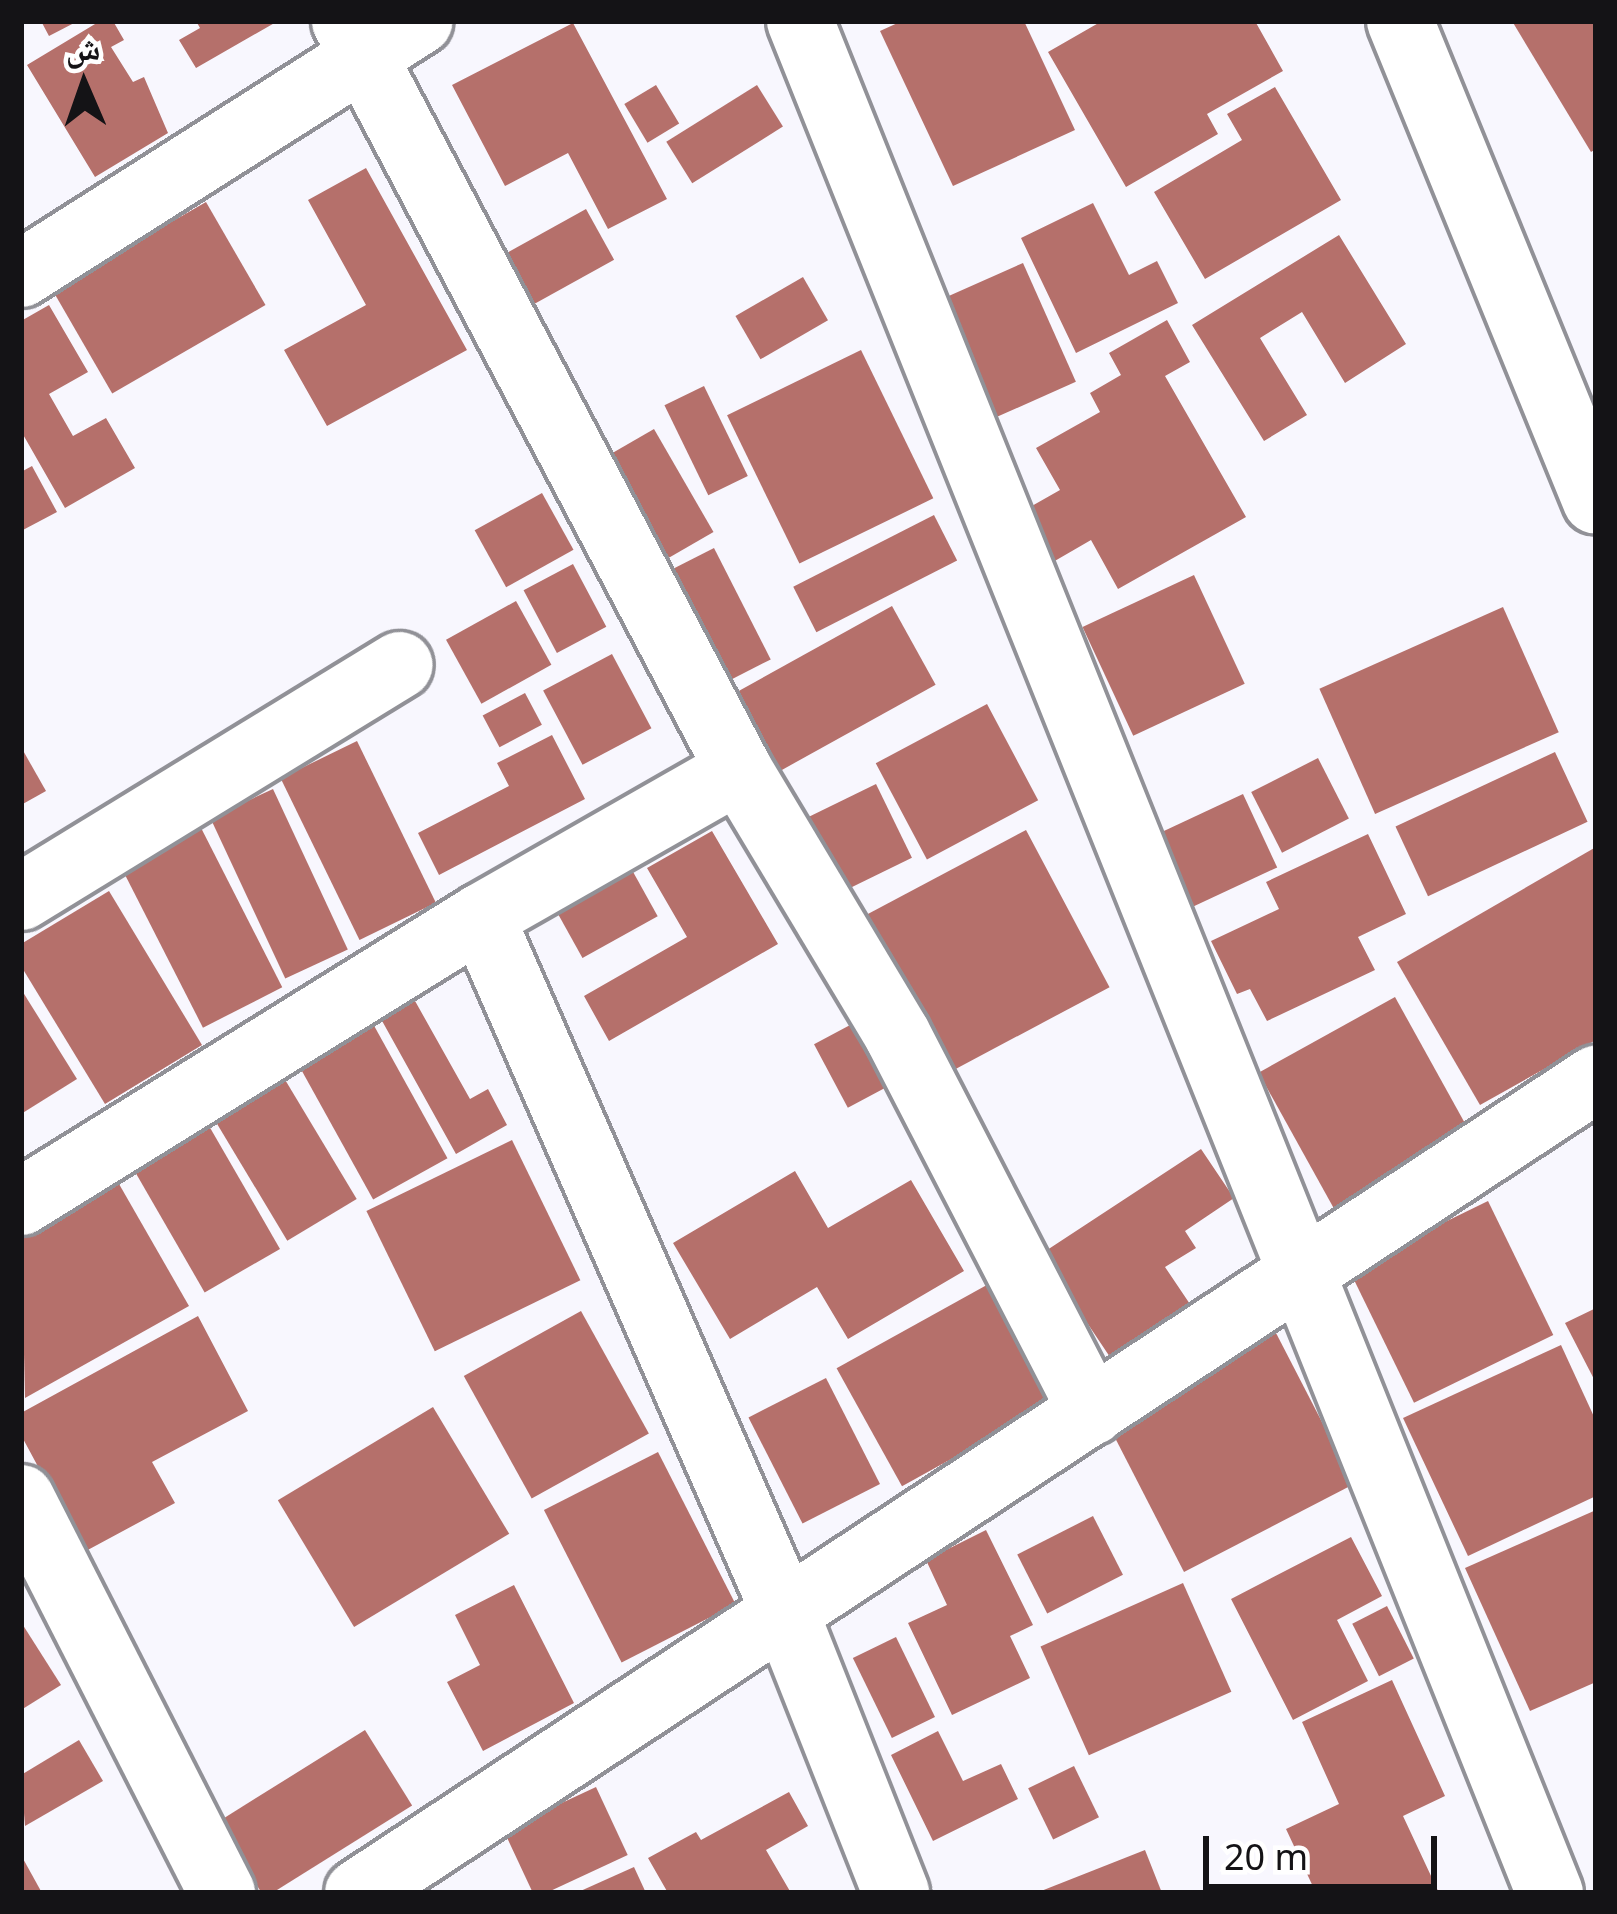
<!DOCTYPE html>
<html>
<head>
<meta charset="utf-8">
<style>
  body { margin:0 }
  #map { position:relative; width:1617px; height:1914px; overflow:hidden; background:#f8f7fe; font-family:"Noto Sans","Noto Naskh Arabic",sans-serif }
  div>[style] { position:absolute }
  .building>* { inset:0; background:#b5706b; transform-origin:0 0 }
  .roads { filter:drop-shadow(3px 0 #919197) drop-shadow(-3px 0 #919197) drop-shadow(0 3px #919197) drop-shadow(0 -3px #919197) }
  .minor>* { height:66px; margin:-33px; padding:0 33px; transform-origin:33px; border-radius:33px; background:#fff }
  .tertiary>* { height:66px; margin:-33px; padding:0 33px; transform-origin:33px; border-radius:33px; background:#fff }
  span { translate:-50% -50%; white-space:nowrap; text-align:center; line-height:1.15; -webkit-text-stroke:9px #fff; paint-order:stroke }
  .frame { position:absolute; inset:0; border:24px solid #141316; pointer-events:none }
  .north { position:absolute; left:24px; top:24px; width:120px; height:120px; -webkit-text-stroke:9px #fff; paint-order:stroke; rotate:358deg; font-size:33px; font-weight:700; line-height:48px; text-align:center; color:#141316 }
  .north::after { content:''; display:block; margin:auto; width:42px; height:54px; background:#141316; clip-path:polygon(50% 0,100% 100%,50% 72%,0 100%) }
  .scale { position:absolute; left:1203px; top:1836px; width:234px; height:54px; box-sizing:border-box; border:6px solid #141316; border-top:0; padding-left:15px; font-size:36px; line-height:42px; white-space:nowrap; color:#141316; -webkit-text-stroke:9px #fff; paint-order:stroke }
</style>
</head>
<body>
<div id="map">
  <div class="building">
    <div style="clip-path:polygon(41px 21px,78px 21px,49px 36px)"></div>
    <div style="clip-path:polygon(100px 21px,113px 21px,124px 40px,111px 47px,133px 82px,144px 77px,168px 133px,95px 177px,27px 65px)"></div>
    <div style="clip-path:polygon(196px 21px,278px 21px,196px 68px,179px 40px,200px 28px)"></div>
    <div style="clip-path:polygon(902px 21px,1024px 21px,1075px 130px,953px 186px,880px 31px)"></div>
    <div style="clip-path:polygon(1102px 21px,1255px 21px,1283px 71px,1207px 114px,1218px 134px,1126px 187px,1048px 52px)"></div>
    <div style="clip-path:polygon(1512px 21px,1596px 21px,1596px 149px,1591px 152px)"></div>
    <div style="clip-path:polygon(573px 23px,667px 199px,608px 229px,568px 153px,505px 186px,452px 85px)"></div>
    <div style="left:656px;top:85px;width:45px;height:37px;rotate:59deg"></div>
    <div style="left:757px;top:85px;width:49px;height:107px;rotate:58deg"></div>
    <div style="clip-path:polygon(1275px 87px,1341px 200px,1205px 279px,1154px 192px,1242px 140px,1227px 114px)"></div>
    <div style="clip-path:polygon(366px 168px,467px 350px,327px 426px,284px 350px,366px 305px,308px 200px)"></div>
    <div style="left:206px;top:202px;width:119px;height:177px;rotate:60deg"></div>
    <div style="clip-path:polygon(1093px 203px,1129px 275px,1157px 261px,1178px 303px,1076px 353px,1021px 238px)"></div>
    <div style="left:586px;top:209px;width:58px;height:96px;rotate:61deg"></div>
    <div style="clip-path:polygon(1339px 235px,1406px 344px,1345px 383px,1302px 312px,1260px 338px,1307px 415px,1264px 441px,1192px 325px)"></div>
    <div style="left:1023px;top:263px;width:130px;height:93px;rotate:66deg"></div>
    <div style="left:803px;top:277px;width:50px;height:78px;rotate:60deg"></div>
    <div style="clip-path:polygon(49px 305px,88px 372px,49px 394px,73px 436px,106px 418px,135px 468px,65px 508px,21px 431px,21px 321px)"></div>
    <div style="clip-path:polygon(1167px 320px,1190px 362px,1165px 376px,1246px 517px,1118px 589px,1091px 540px,1053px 562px,1023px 511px,1060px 490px,1036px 448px,1100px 412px,1090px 393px,1121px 375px,1109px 353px)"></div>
    <div style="left:861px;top:350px;width:165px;height:149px;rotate:64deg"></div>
    <div style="left:704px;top:386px;width:100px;height:44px;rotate:64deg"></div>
    <div style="left:654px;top:429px;width:119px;height:58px;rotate:60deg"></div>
    <div style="clip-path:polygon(32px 466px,57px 512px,21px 531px,21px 472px)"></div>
    <div style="left:542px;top:493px;width:65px;height:77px;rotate:61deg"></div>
    <div style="left:934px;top:515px;width:51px;height:158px;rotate:63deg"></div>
    <div style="left:714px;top:548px;width:125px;height:53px;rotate:63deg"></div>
    <div style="left:573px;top:564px;width:71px;height:56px;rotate:62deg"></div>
    <div style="left:1194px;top:575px;width:120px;height:123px;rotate:65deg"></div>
    <div style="left:516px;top:601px;width:73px;height:80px;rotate:61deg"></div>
    <div style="left:892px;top:606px;width:90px;height:184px;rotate:61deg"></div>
    <div style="left:1503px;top:607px;width:137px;height:201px;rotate:66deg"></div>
    <div style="left:612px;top:654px;width:84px;height:78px;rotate:62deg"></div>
    <div style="left:525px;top:693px;width:36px;height:48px;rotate:62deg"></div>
    <div style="left:987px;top:704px;width:109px;height:126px;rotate:62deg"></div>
    <div style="clip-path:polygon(552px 735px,585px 799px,439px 875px,418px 833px,509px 786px,497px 763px)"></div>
    <div style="left:357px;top:741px;width:180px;height:85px;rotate:64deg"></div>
    <div style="clip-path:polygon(21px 747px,46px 791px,21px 805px)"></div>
    <div style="left:1555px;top:752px;width:77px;height:176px;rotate:65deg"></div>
    <div style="left:1318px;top:758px;width:68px;height:75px;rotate:63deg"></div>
    <div style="left:876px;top:784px;width:82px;height:78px;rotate:64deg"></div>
    <div style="left:273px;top:789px;width:177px;height:69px;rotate:65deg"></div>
    <div style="left:1243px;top:794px;width:81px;height:92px;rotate:65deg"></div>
    <div style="left:196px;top:818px;width:190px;height:89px;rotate:63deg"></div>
    <div style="left:1026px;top:830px;width:178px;height:186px;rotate:62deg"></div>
    <div style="clip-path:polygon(712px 831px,778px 944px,609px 1041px,584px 996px,687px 937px,647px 868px)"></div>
    <div style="clip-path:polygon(1368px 834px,1406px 914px,1358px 937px,1375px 970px,1267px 1021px,1250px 989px,1237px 994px,1211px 941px,1279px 909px,1266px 882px)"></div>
    <div style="clip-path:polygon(1596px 847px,1596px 1040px,1480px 1105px,1397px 962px)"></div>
    <div style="left:632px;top:870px;width:53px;height:86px;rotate:61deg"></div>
    <div style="clip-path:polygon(109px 891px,202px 1045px,105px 1104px,21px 966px,21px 944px)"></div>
    <div style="clip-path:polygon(21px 989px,77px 1079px,21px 1114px)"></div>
    <div style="clip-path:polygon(410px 992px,470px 1099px,488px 1089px,507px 1125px,456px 1154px,376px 1010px)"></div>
    <div style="left:1395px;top:997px;width:162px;height:156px;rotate:61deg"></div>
    <div style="left:367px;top:1013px;width:166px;height:85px;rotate:61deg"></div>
    <div style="left:867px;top:1016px;width:72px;height:60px;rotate:62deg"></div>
    <div style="left:281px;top:1073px;width:147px;height:81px;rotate:59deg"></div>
    <div style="left:205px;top:1119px;width:150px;height:87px;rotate:60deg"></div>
    <div style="left:512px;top:1140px;width:156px;height:162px;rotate:64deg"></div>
    <div style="clip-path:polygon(1201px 1149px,1234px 1198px,1185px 1231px,1196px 1248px,1165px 1267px,1196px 1313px,1116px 1366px,1041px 1254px)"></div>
    <div style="clip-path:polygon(111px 1170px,189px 1306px,25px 1398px,21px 1221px)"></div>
    <div style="clip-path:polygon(795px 1171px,828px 1228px,911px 1180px,964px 1271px,848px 1339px,817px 1287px,730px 1339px,673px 1243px)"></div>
    <div style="left:1488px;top:1201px;width:149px;height:155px;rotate:64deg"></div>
    <div style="left:994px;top:1281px;width:135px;height:180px;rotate:61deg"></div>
    <div style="clip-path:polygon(1596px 1308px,1596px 1383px,1565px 1323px)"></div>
    <div style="left:581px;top:1311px;width:140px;height:134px;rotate:61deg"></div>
    <div style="clip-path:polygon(198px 1316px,248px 1411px,152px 1462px,175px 1503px,84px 1552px,21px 1435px,21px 1413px)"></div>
    <div style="clip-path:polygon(1276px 1333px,1354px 1484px,1184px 1572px,1111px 1430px,1135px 1407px)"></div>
    <div style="clip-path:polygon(1561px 1345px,1596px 1421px,1596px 1496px,1468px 1556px,1403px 1418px)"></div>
    <div style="left:826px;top:1378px;width:119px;height:87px;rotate:63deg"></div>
    <div style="left:433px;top:1407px;width:148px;height:181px;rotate:59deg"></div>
    <div style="left:658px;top:1452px;width:171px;height:128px;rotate:63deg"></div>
    <div style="clip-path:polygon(1596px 1510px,1596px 1682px,1530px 1711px,1465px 1568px)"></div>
    <div style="left:1093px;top:1516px;width:66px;height:85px;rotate:63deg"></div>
    <div style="clip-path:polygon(986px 1530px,1033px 1625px,1010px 1636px,1030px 1678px,952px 1715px,908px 1623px,947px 1605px,926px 1560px)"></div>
    <div style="clip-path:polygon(1351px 1537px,1382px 1596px,1337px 1620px,1368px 1681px,1293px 1720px,1231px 1599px)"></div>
    <div style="left:1183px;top:1583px;width:119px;height:156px;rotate:66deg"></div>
    <div style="clip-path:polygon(514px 1585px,574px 1703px,483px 1751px,447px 1682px,480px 1665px,455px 1615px)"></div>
    <div style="left:1387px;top:1606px;width:59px;height:39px;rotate:63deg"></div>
    <div style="clip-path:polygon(21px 1622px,61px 1685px,21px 1710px)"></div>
    <div style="left:896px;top:1637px;width:89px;height:48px;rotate:64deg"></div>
    <div style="clip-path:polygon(1392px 1680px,1445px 1796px,1403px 1816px,1439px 1893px,1316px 1893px,1286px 1829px,1339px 1804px,1302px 1722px)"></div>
    <div style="left:365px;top:1730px;width:89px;height:174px;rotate:58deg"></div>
    <div style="clip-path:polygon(938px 1731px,963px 1781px,1001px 1764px,1018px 1799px,933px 1841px,891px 1755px)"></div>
    <div style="clip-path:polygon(79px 1740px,103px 1781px,25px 1826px,21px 1775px)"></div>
    <div style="left:1074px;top:1766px;width:57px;height:51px;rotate:64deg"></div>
    <div style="left:596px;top:1787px;width:75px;height:102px;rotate:65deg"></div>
    <div style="clip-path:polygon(789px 1792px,808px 1826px,766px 1850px,791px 1893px,668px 1893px,648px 1858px,696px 1832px,701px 1840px)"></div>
    <div style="clip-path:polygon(1145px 1850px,1162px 1893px,1036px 1893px)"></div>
    <div style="clip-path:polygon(21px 1855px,42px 1893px,21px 1893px)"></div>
    <div style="clip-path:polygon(634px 1867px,646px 1893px,576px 1893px)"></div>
  </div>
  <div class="roads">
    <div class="minor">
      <div style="left:345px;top:21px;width:846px;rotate:62.25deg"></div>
      <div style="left:739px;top:770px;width:308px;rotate:59.1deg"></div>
      <div style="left:897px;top:1034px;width:425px;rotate:62.7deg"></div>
      <div style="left:800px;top:21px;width:2017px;rotate:68.17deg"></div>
      <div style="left:21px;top:274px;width:472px;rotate:-32.4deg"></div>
      <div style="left:21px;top:897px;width:444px;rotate:-31.5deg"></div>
      <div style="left:481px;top:917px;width:764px;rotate:66.39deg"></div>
      <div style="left:787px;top:1617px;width:297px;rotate:68.4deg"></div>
      <div style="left:21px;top:1202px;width:541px;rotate:-31.78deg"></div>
      <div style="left:481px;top:917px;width:297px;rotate:-29.7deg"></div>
      <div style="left:21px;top:1498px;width:443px;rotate:63deg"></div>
      <div style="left:358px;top:1893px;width:1482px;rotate:-33.33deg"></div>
    </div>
    <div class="tertiary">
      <div style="left:1400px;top:21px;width:518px;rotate:67.79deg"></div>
    </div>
  </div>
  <div class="frame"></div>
  <div class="north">ش</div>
  <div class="scale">20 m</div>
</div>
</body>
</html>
